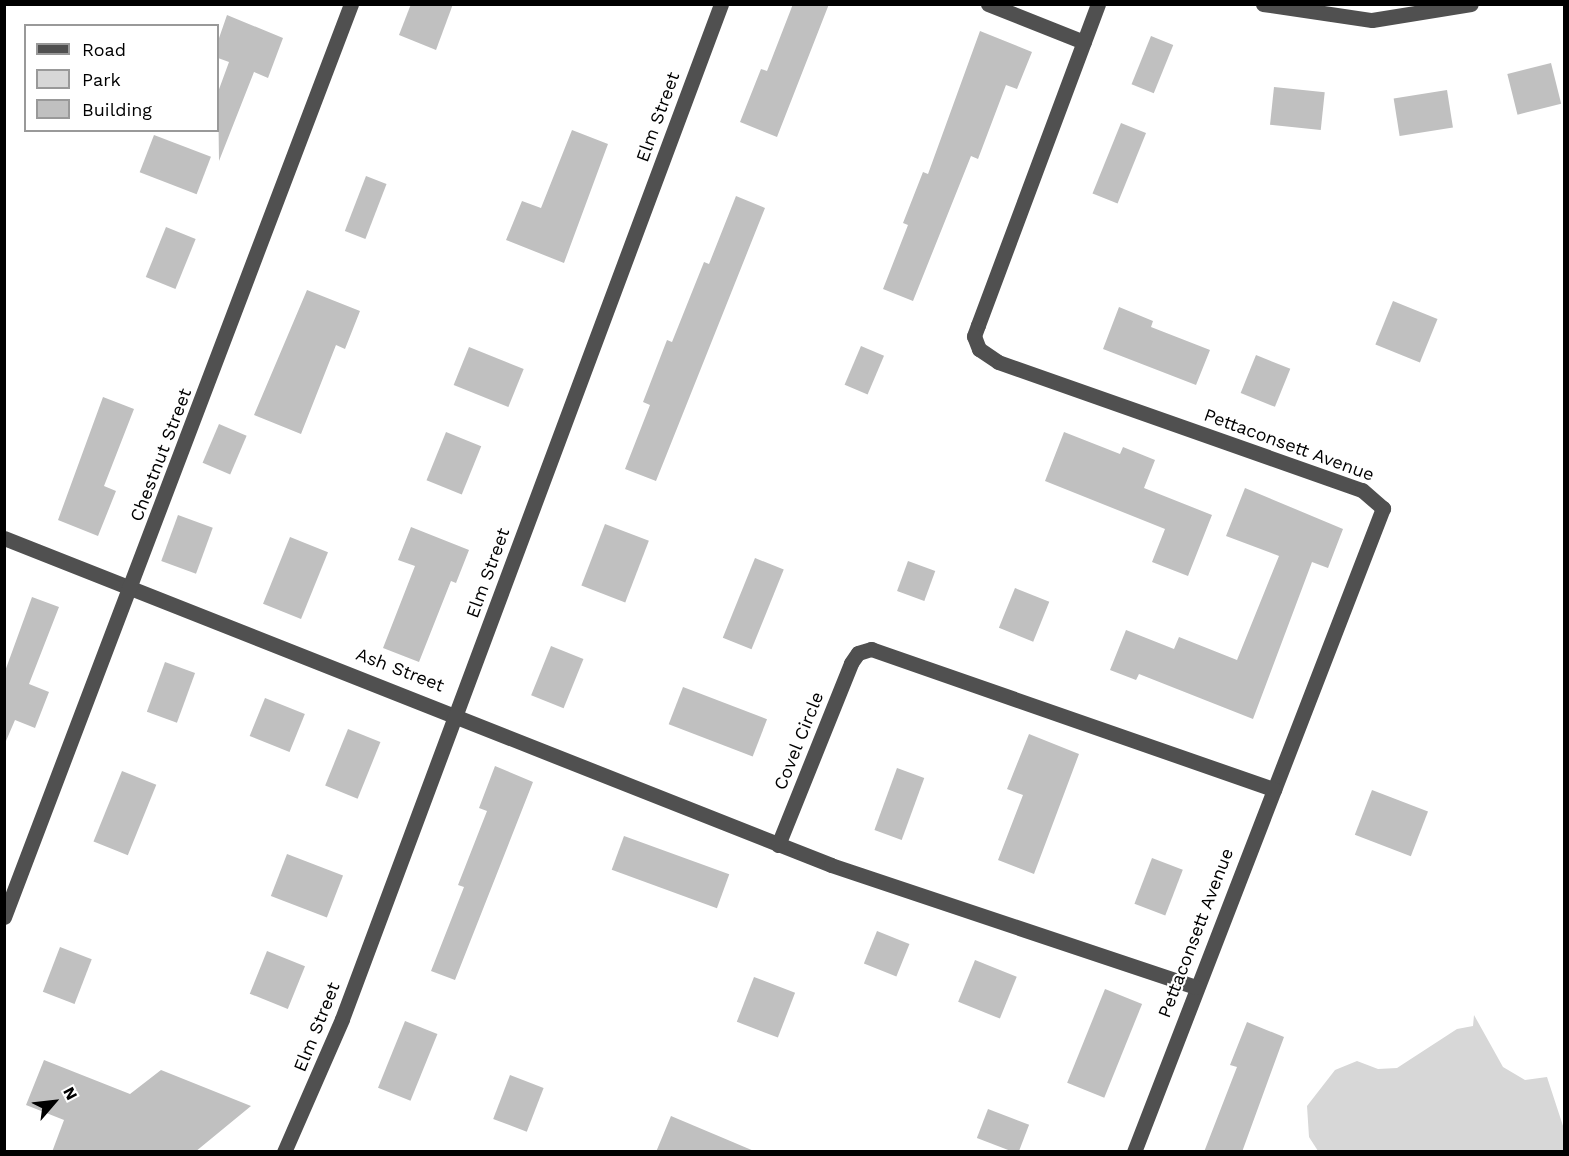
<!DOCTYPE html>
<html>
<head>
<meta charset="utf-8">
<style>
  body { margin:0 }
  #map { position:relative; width:1569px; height:1156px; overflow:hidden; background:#fff; font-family:"Work Sans",sans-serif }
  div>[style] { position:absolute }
  .green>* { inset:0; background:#d7d7d7 }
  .building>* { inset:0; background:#c0c0c0; transform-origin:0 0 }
  .minor>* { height:15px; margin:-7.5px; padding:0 7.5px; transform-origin:7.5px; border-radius:7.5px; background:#505050 }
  span { translate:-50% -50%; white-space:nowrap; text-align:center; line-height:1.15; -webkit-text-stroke:4.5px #fff; paint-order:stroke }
  .street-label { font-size:18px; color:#000 }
  .frame { position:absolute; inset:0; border:6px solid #000; pointer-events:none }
  .legend { position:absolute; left:24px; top:24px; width:195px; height:108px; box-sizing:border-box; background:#fff; border:2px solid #999; margin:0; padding:8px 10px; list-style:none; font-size:18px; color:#000 }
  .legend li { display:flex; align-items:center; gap:12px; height:30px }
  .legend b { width:30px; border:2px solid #999 }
  .north { position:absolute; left:24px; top:1072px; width:60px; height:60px; -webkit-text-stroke:4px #fff; paint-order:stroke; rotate:62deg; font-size:16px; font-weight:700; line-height:24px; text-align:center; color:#000 }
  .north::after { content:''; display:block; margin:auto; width:21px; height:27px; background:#000; clip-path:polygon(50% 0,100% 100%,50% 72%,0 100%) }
</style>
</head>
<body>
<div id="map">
  <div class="green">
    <div style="clip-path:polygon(1474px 1015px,1503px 1067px,1525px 1080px,1547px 1077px,1564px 1129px,1564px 1151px,1318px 1151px,1309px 1137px,1307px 1106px,1335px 1070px,1357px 1061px,1378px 1069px,1397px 1068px,1457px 1029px,1473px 1026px)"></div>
  </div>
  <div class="building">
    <div style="clip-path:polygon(411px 4px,453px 4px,436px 50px,399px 35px)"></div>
    <div style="clip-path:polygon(793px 4px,829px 4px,777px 137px,740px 122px,761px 69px,767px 71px)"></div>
    <div style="clip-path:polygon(227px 15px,283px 38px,268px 78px,254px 72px,219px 161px,218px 92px,229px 62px,218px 58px,218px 41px)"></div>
    <div style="clip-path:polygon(980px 31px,1032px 52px,1017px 89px,1006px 85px,978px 159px,971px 156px,913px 301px,883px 289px,908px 225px,903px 223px,923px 172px,928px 174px)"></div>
    <div style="left:1151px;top:36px;width:24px;height:52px;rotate:22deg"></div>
    <div style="left:1551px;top:63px;width:42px;height:45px;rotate:76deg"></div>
    <div style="left:1274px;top:87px;width:51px;height:38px;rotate:6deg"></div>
    <div style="left:1447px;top:90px;width:38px;height:54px;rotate:81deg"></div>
    <div style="left:1121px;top:123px;width:27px;height:76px;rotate:22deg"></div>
    <div style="clip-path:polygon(572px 130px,608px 144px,564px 263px,506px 240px,522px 201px,541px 208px)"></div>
    <div style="left:154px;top:135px;width:61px;height:40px;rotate:21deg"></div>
    <div style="left:366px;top:176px;width:22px;height:59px;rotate:21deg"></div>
    <div style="clip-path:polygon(736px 196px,765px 208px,656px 481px,625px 469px,650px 405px,643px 402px,667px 340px,672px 342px,704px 262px,709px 264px)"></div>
    <div style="left:166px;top:227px;width:32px;height:54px;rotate:22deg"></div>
    <div style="clip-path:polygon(307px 290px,360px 311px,345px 349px,336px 345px,301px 434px,254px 415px)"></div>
    <div style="left:1393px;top:301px;width:48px;height:47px;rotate:22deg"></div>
    <div style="clip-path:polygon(1119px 307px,1153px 321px,1151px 327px,1210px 350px,1196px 385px,1103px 349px)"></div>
    <div style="left:861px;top:346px;width:25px;height:42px;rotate:23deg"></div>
    <div style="left:469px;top:347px;width:59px;height:41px;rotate:22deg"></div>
    <div style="left:1256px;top:355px;width:37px;height:41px;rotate:22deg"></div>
    <div style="clip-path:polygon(103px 397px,134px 409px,104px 486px,116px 491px,98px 536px,58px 520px)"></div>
    <div style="left:219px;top:424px;width:30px;height:42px;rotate:23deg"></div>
    <div style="left:446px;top:432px;width:38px;height:52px;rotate:22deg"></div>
    <div style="clip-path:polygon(1064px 432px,1120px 454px,1123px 447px,1155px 460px,1144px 488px,1212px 515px,1188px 576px,1152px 562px,1165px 529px,1045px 481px)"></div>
    <div style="clip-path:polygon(1245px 488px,1343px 529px,1328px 568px,1312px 562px,1253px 719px,1139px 674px,1136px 680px,1110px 670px,1126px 630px,1174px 649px,1179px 637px,1237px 660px,1279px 556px,1226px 536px)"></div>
    <div style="left:178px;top:515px;width:37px;height:49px;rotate:20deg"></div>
    <div style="left:605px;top:524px;width:47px;height:66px;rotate:21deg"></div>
    <div style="clip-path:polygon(411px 527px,469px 550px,456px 583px,451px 581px,419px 662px,383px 648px,415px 566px,398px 560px)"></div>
    <div style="left:290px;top:537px;width:41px;height:72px;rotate:22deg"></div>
    <div style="left:755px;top:558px;width:31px;height:86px;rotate:22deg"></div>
    <div style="left:908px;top:561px;width:29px;height:32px;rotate:20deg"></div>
    <div style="left:1015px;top:588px;width:37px;height:43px;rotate:22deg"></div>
    <div style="clip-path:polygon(32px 597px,59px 607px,29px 684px,49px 692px,35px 728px,15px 720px,6px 741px,4px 674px)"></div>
    <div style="left:551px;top:646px;width:35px;height:53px;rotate:22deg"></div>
    <div style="left:165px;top:662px;width:32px;height:53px;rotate:20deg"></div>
    <div style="left:683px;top:687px;width:90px;height:40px;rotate:21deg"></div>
    <div style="left:265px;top:698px;width:43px;height:41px;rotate:22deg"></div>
    <div style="left:348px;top:729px;width:35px;height:61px;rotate:22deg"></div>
    <div style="clip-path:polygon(1029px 734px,1079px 754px,1034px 874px,998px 860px,1023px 795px,1007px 789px)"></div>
    <div style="clip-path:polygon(495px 766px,533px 782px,455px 980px,431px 971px,464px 887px,458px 885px,487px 811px,479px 808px)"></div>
    <div style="left:897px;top:768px;width:29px;height:66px;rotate:20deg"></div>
    <div style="left:122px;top:771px;width:37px;height:76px;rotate:22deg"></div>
    <div style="left:1372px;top:790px;width:60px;height:48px;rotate:21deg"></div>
    <div style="left:624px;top:836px;width:112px;height:36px;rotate:20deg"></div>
    <div style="left:287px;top:854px;width:60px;height:45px;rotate:21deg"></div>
    <div style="left:1152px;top:858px;width:33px;height:49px;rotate:21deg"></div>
    <div style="left:877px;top:931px;width:35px;height:35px;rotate:22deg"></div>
    <div style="left:60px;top:947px;width:34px;height:48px;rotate:21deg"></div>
    <div style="left:267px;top:951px;width:41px;height:46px;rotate:22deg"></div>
    <div style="left:975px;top:960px;width:45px;height:45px;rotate:22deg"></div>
    <div style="left:754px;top:977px;width:44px;height:48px;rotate:21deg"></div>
    <div style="left:1105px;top:989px;width:40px;height:101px;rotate:22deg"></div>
    <div style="left:405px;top:1021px;width:35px;height:72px;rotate:22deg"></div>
    <div style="clip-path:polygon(1247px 1022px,1284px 1037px,1242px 1152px,1204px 1152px,1237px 1067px,1230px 1065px)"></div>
    <div style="clip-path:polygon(44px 1060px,130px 1094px,161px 1070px,251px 1106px,195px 1152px,52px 1152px,64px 1120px,26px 1105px)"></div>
    <div style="left:510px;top:1075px;width:36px;height:47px;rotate:21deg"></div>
    <div style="left:988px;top:1109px;width:44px;height:31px;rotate:21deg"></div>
    <div style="clip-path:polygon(671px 1116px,754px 1151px,754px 1152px,656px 1152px)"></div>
  </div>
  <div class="minor">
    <div style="left:988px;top:4px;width:103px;rotate:21.6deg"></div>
    <div style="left:1098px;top:4px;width:343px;rotate:110.5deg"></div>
    <div style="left:978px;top:325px;width:12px;rotate:110deg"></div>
    <div style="left:974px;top:336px;width:14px;rotate:69deg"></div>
    <div style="left:979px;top:349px;width:23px;rotate:34deg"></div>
    <div style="left:998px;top:362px;width:386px;rotate:19.4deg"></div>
    <div style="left:1362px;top:490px;width:28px;rotate:41deg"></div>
    <div style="left:1383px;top:508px;width:690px;rotate:111.14deg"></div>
    <div style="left:1263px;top:4px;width:110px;rotate:8.4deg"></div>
    <div style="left:1372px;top:20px;width:100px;rotate:-9.2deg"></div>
    <div style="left:4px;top:538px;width:889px;rotate:21.57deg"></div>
    <div style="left:831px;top:865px;width:385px;rotate:18.5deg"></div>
    <div style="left:778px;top:845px;width:196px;rotate:-68.1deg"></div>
    <div style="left:851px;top:663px;width:12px;rotate:-55deg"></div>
    <div style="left:858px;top:653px;width:14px;rotate:-17deg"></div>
    <div style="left:871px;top:649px;width:427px;rotate:19.2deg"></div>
    <div style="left:4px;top:917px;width:977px;rotate:-69.19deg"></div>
    <div style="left:284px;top:1152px;width:145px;rotate:-66.4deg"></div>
    <div style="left:342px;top:1019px;width:1083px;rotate:-69.52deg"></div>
  </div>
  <div class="street-label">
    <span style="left:658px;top:117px;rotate:-70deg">Elm Street</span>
    <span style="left:1289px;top:445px;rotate:20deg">Pettaconsett Avenue</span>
    <span style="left:161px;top:455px;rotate:-69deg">Chestnut Street</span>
    <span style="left:488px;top:573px;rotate:-70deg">Elm Street</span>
    <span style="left:400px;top:670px;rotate:21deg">Ash Street</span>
    <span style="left:799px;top:741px;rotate:-68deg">Covel Circle</span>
    <span style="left:1196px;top:933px;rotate:-69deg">Pettaconsett Avenue</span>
    <span style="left:317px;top:1027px;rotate:-68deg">Elm Street</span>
  </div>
  <div class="frame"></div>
  <ul class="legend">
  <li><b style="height:8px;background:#505050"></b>Road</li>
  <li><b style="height:16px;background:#d7d7d7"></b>Park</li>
  <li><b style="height:16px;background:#c0c0c0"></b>Building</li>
  </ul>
  <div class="north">N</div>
</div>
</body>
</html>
